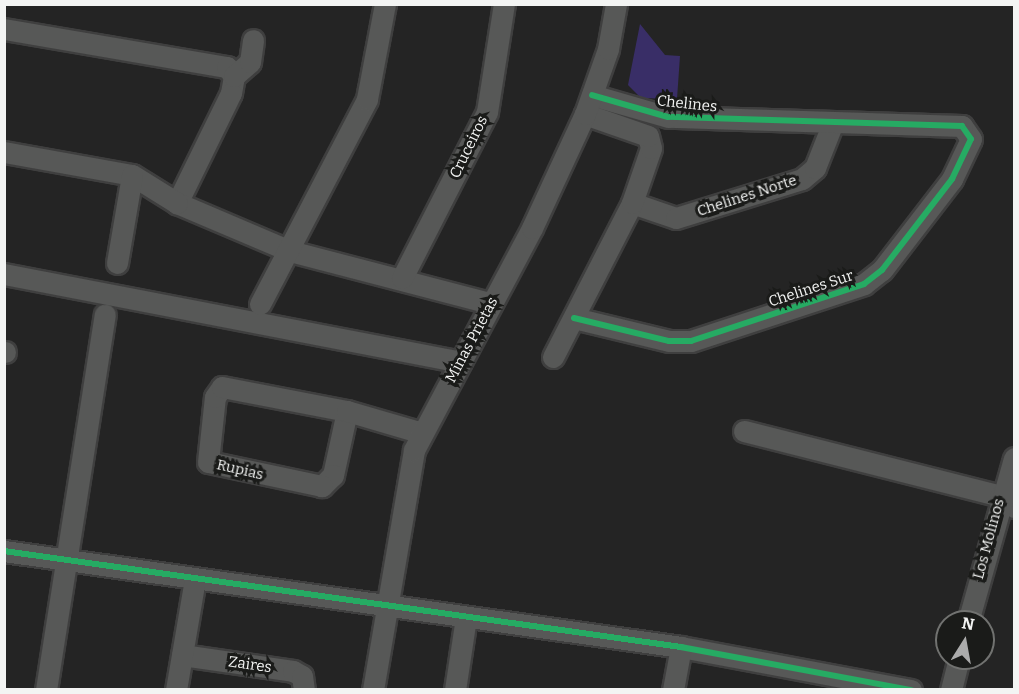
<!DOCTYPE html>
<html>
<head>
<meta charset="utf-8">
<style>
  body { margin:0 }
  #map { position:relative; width:1019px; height:694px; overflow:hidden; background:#242424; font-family:Bitter,serif }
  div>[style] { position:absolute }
  .green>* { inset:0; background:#392e67 }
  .roads { filter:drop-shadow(2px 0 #3f3f3f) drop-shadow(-2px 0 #3f3f3f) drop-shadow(0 2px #3f3f3f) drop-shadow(0 -2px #3f3f3f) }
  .minor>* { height:21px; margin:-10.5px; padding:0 10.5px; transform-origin:10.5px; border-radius:10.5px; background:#575857 }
  .cycleway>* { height:6px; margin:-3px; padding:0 3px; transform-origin:3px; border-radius:3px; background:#26ab63 }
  span { translate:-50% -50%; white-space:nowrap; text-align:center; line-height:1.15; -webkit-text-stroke:6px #1a1b19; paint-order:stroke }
  .street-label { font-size:15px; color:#f3f4f3 }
  .frame { position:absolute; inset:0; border:6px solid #f3f4f3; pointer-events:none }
  .north { position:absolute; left:935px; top:610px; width:60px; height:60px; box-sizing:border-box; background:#1a1b19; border:2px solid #717270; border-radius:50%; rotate:11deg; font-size:16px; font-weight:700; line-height:24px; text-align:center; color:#f3f4f3 }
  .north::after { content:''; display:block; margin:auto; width:21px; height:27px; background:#ababab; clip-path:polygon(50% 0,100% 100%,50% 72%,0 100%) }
</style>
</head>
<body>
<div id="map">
  <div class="green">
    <div style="clip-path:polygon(640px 24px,665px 55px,680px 56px,677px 99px,641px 98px,628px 85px)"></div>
  </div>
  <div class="roads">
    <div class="minor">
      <div style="left:4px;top:29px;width:226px;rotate:9.7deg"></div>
      <div style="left:227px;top:67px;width:11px;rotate:52deg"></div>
      <div style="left:234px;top:76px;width:17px;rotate:100deg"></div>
      <div style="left:231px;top:93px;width:123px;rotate:116.1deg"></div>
      <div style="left:177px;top:203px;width:123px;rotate:23deg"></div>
      <div style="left:290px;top:251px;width:207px;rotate:14.6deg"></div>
      <div style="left:234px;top:76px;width:21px;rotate:-41deg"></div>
      <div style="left:250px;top:62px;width:22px;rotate:-82deg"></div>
      <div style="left:4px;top:152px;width:130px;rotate:10.2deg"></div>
      <div style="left:132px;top:175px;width:53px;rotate:31.9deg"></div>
      <div style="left:632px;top:203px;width:46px;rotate:18.8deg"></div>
      <div style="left:676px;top:218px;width:132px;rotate:-17.2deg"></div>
      <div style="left:802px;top:179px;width:17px;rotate:-40deg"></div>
      <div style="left:815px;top:168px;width:46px;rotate:-68.4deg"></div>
      <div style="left:117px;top:263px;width:89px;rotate:-80.3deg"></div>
      <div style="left:4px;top:274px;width:465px;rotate:10.9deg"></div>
      <div style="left:402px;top:278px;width:186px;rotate:-62.9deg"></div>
      <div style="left:487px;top:112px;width:109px;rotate:-81.1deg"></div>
      <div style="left:260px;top:304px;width:231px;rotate:-62.4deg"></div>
      <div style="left:367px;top:99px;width:97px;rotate:-79.3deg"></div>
      <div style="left:574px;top:318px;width:98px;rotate:13.6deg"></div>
      <div style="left:669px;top:341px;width:22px"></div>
      <div style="left:691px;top:341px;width:182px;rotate:-18.2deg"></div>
      <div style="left:864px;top:284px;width:23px;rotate:-38deg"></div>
      <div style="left:882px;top:270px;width:115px;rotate:-52.4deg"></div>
      <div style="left:952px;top:179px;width:44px;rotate:-64.6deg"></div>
      <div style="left:971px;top:139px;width:16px;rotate:-125deg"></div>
      <div style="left:962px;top:126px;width:294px;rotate:-178.2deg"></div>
      <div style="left:668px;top:117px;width:79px;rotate:-163.9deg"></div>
      <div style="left:4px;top:352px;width:1px"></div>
      <div style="left:553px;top:357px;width:173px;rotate:-62.8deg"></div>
      <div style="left:632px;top:203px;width:58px;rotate:-70.9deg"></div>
      <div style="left:651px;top:148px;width:12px;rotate:-104deg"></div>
      <div style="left:648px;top:136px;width:67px;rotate:-160.8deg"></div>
      <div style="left:347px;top:411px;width:66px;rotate:102.3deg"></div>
      <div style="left:333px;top:475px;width:16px;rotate:135deg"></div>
      <div style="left:322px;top:486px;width:116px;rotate:-168.1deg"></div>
      <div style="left:208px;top:462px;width:65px;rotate:-83.9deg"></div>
      <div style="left:215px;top:397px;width:12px;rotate:-55deg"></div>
      <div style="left:222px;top:387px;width:127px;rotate:10.9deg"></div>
      <div style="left:347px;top:411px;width:78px;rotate:16.3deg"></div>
      <div style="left:744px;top:431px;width:264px;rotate:14.2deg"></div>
      <div style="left:1000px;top:496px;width:18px;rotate:38deg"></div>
      <div style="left:4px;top:551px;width:684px;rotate:8.07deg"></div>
      <div style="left:681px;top:647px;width:234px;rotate:10.6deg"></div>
      <div style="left:968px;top:622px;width:170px;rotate:-74.3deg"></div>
      <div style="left:182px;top:655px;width:112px;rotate:8.2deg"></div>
      <div style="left:293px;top:671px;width:10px;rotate:29deg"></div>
      <div style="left:302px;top:676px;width:14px;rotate:82deg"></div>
      <div style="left:46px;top:690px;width:380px;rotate:-81.1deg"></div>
      <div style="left:176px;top:690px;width:113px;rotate:-80.3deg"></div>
      <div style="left:373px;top:690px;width:243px;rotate:-80.3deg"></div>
      <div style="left:414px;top:450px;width:251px;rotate:-62deg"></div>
      <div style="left:532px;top:228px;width:126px;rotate:-65.1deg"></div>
      <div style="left:585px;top:114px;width:69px;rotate:-70.5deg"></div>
      <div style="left:608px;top:49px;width:46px;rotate:-79.9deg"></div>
      <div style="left:455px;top:690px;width:74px;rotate:-81.4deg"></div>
      <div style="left:673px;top:690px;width:44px;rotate:-79.5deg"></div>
      <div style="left:951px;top:690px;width:33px;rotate:-76deg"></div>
    </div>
  </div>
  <div class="cycleway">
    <div style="left:574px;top:318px;width:98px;rotate:13.6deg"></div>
    <div style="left:669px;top:341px;width:22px"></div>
    <div style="left:691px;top:341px;width:182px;rotate:-18.2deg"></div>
    <div style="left:864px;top:284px;width:23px;rotate:-38deg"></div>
    <div style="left:882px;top:270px;width:115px;rotate:-52.4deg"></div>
    <div style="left:952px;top:179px;width:44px;rotate:-64.6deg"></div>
    <div style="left:971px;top:139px;width:16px;rotate:-125deg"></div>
    <div style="left:962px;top:126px;width:294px;rotate:-178.2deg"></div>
    <div style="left:668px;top:117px;width:79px;rotate:-163.9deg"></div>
    <div style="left:4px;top:551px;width:684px;rotate:8.07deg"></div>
    <div style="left:681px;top:647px;width:234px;rotate:10.6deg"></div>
  </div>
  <div class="street-label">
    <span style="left:687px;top:104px;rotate:6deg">Chelines</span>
    <span style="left:469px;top:147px;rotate:-64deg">Cruceiros</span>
    <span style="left:747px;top:196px;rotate:-18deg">Chelines Norte</span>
    <span style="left:811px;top:289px;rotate:-18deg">Chelines Sur</span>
    <span style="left:472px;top:340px;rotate:-62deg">Minas Prietas</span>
    <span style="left:240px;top:470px;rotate:13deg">Rupias</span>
    <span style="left:989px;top:539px;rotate:-75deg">Los Molinos</span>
    <span style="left:250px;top:665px;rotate:8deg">Zaires</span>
  </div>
  <div class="frame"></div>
  <div class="north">N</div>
</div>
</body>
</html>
